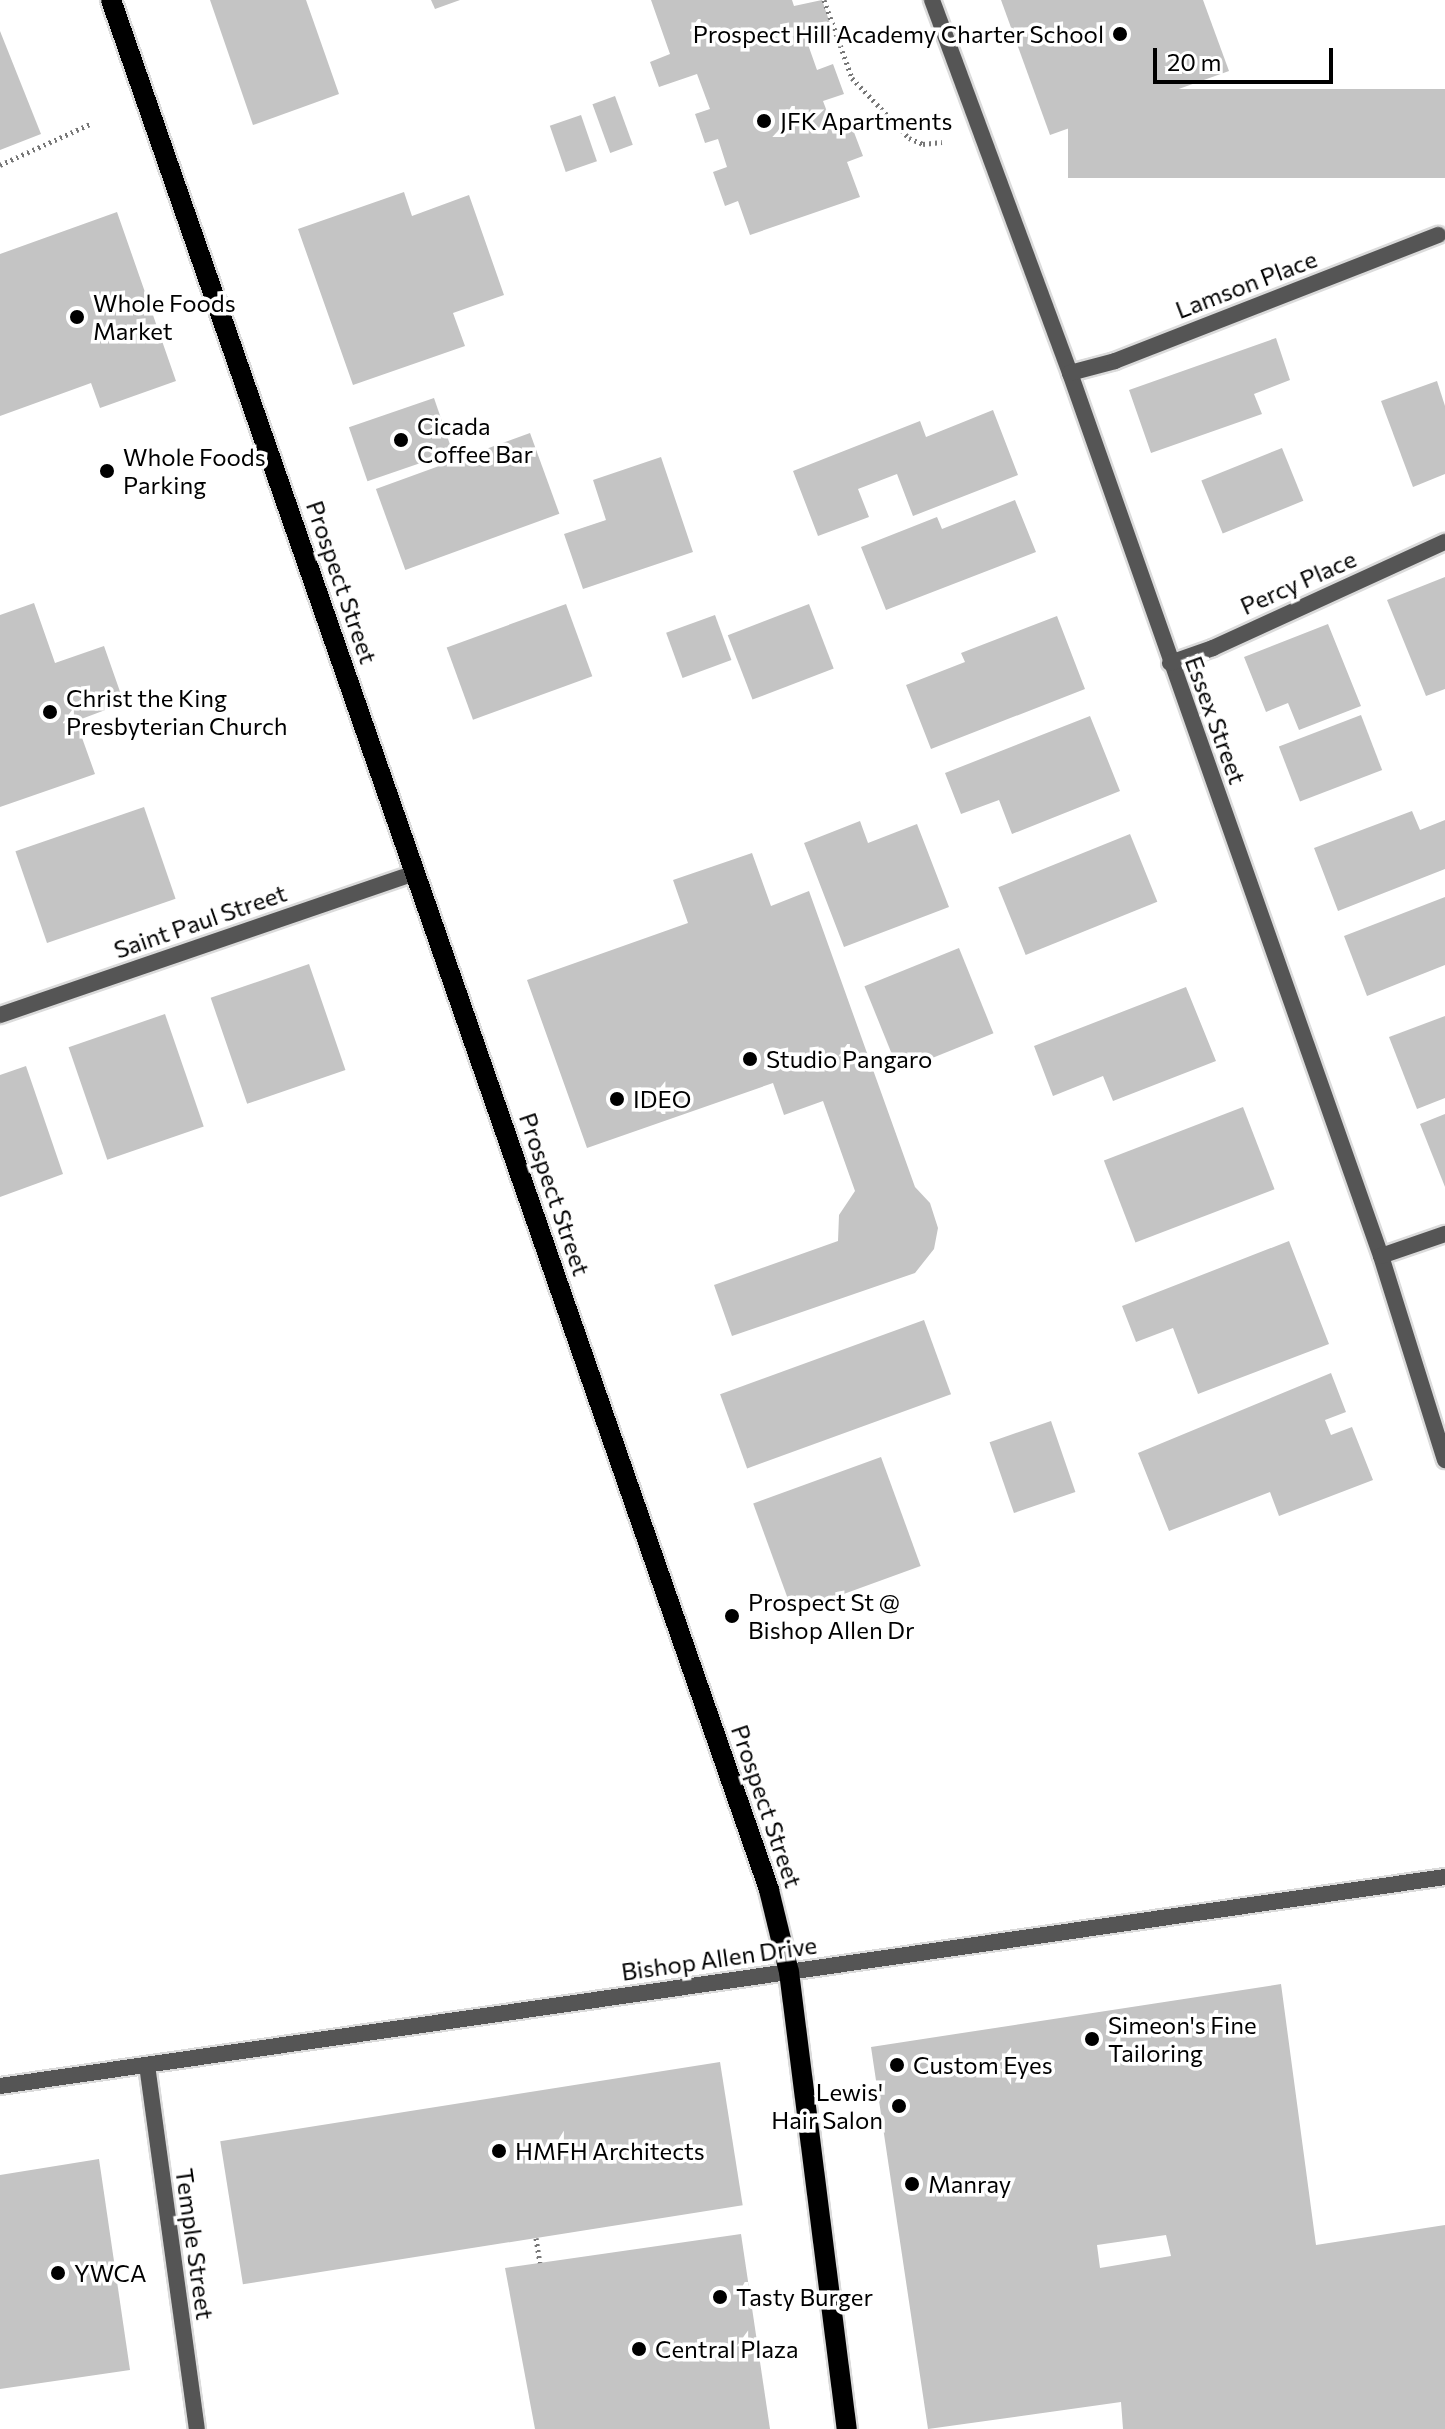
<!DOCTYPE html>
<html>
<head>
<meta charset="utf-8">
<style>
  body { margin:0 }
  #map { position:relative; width:1445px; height:2429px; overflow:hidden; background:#fff; font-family:Commissioner,sans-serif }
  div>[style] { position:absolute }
  .building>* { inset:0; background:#c4c4c4; transform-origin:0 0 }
  .path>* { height:5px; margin-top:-2.5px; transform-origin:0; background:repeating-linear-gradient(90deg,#777 0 2px,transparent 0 6px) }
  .roads { filter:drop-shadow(2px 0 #dbdbdb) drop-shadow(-2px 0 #dbdbdb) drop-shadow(0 2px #dbdbdb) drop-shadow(0 -2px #dbdbdb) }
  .street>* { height:16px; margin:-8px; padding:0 8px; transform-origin:8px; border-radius:8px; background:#555 }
  .primary>* { height:20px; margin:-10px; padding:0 10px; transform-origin:10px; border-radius:10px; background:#000 }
  .dots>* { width:22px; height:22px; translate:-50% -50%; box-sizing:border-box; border:4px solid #fff; border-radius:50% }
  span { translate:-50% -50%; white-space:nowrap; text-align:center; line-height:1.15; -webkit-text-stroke:7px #fff; paint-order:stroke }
  .poi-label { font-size:24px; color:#000 }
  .right { translate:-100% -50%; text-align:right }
  .left { translate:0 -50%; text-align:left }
  .street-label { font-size:24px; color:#000 }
  .scale { position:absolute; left:1153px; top:48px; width:180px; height:36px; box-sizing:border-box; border:4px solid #000; border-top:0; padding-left:10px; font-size:24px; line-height:28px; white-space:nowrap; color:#000; -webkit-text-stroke:6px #fff; paint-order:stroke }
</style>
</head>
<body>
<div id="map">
  <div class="building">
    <div style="clip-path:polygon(210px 0,306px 0,339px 94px,253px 125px)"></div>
    <div style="clip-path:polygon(431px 0,460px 0,435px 9px)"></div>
    <div style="clip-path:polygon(651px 0,792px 0,794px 6px,822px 0,831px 26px,805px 36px,817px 70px,833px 64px,844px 94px,823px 101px,835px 133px,852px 127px,863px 156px,847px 162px,860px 197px,750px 235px,738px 201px,725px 206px,713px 172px,727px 167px,718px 139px,705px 143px,695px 114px,710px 109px,697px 74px,659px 87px,650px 62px,670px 54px)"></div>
    <div style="clip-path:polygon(1001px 0,1203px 0,1229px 71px,1050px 135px)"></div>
    <div style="clip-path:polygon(0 31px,41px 134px,0 150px)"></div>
    <div style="left:1445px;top:89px;width:89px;height:377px;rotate:90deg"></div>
    <div style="left:615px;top:96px;width:52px;height:24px;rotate:70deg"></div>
    <div style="left:581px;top:115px;width:49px;height:33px;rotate:71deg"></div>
    <div style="clip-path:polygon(404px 192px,412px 216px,469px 195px,504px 295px,453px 313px,465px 346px,353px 385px,298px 229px)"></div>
    <div style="clip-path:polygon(117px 212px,176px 381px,100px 408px,91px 383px,0 416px,0 254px)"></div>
    <div style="clip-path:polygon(1276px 338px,1290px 380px,1254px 394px,1262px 414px,1151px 453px,1129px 390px)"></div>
    <div style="clip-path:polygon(1437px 381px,1445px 406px,1445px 474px,1413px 487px,1381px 401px)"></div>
    <div style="left:434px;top:398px;width:57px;height:90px;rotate:71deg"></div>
    <div style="clip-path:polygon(993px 410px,1018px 475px,913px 516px,897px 474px,858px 489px,869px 517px,818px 536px,793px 471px,920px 421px,926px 437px)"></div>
    <div style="left:530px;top:433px;width:86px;height:164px;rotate:70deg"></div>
    <div style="left:1282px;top:448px;width:57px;height:87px;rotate:68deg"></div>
    <div style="clip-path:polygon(661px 457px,693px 552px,583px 589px,564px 534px,606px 520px,593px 480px)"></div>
    <div style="clip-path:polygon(1015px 500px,1036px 552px,886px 610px,861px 547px,937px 517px,942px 529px)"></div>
    <div style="clip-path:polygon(1445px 577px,1445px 689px,1426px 696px,1387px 600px)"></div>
    <div style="clip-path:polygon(34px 603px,55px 663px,104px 646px,124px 703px,76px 721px,95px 774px,0 807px,0 615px)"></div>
    <div style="left:566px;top:604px;width:77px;height:127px;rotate:70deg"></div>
    <div style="left:809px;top:604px;width:69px;height:87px;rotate:69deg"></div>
    <div style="left:715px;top:615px;width:48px;height:52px;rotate:70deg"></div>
    <div style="clip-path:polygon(1057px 616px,1085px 689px,931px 749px,906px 685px,965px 662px,961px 653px)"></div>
    <div style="clip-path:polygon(1328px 624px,1361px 706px,1299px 730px,1288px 703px,1266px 712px,1244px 657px)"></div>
    <div style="left:1361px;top:715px;width:59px;height:88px;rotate:69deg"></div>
    <div style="clip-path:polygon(1090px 716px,1120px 791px,1012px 834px,999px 800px,961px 814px,945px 773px)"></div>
    <div style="left:144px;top:807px;width:97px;height:136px;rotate:71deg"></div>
    <div style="clip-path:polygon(1412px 811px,1420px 830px,1445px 820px,1445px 869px,1338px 911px,1314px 848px)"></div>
    <div style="clip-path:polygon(860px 821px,868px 843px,917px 824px,949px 907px,844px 947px,804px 843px)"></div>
    <div style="left:1130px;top:834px;width:73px;height:142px;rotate:68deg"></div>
    <div style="clip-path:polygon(752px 853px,771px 906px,809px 891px,915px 1187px,930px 1203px,938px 1228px,934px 1249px,915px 1273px,732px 1336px,714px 1285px,838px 1241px,839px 1215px,855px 1191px,823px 1101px,784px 1115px,773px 1083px,587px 1148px,527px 980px,688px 923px,673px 880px)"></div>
    <div style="clip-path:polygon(1445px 897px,1445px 965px,1367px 996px,1344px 936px)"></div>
    <div style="left:959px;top:948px;width:92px;height:102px;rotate:68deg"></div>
    <div style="left:309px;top:964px;width:112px;height:104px;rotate:71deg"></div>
    <div style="clip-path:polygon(1186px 987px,1216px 1061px,1113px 1101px,1103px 1076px,1053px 1096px,1034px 1046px)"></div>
    <div style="left:165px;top:1014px;width:119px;height:102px;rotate:71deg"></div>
    <div style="clip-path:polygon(1445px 1016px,1445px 1098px,1417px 1109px,1389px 1037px)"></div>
    <div style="clip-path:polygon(26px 1066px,63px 1174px,0 1197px,0 1075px)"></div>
    <div style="left:1243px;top:1107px;width:88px;height:149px;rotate:69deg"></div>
    <div style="clip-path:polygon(1445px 1114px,1445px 1187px,1420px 1124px)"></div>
    <div style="clip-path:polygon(1289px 1241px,1329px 1344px,1198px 1394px,1173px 1328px,1136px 1342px,1122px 1306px)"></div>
    <div style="left:924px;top:1320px;width:79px;height:217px;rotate:70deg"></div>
    <div style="clip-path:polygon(1331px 1373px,1346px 1412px,1325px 1420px,1331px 1435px,1352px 1427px,1373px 1480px,1279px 1516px,1270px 1492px,1169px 1531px,1138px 1453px)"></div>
    <div style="left:1051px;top:1421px;width:75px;height:65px;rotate:71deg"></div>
    <div style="left:881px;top:1457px;width:116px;height:136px;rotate:70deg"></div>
    <div style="clip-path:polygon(evenodd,1281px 1984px,1316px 2245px,1445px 2225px,1445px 2429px,1123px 2429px,1121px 2402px,928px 2429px,871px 2047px,1281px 1984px,1166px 2235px,1171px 2256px,1100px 2268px,1097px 2245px,1166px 2235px)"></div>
    <div style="left:720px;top:2062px;width:145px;height:506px;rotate:81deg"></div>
    <div style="clip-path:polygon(99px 2159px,130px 2370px,0 2389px,0 2175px)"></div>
    <div style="clip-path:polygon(741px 2234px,770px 2429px,535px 2429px,505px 2268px)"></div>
  </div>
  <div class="path">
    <div style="left:824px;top:0;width:83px;rotate:70.3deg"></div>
    <div style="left:852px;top:78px;width:83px;rotate:46.5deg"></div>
    <div style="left:909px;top:138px;width:15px;rotate:23deg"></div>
    <div style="left:923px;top:144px;width:19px;rotate:-6deg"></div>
    <div style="left:0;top:165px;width:99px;rotate:-24.5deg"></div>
    <div style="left:536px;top:2238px;width:25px;rotate:81deg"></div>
  </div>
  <div class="roads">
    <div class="street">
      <div style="left:932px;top:0;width:398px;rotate:69.7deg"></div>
      <div style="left:1070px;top:373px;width:936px;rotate:70.6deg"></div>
      <div style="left:1381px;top:1256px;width:214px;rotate:72.6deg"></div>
      <div style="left:1070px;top:373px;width:47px;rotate:-14.9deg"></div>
      <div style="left:1115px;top:361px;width:347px;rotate:-21.3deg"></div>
      <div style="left:1170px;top:663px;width:46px;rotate:-19.2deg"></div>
      <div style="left:1213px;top:648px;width:255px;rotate:-24.6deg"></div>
      <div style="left:0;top:1015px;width:439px;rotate:-18.9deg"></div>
      <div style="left:1381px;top:1256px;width:68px;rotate:-19deg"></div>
      <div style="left:147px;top:2065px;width:367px;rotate:82.2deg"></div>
      <div style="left:0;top:2086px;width:1460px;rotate:-8.23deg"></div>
    </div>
    <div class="primary">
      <div style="left:111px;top:0;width:2001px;rotate:70.8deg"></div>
      <div style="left:769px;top:1890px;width:84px;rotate:76.3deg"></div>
      <div style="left:789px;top:1972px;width:461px;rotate:82.8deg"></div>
    </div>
  </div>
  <div class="dots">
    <div style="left:1120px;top:34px;background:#000"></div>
    <div style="left:764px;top:121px;background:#000"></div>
    <div style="left:77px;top:317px;background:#000"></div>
    <div style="left:401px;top:440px;background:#000"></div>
    <div style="left:107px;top:471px;background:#000"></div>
    <div style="left:50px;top:712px;background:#000"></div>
    <div style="left:750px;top:1059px;background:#000"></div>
    <div style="left:617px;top:1099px;background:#000"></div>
    <div style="left:732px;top:1616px;background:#000"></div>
    <div style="left:1092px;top:2039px;background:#000"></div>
    <div style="left:897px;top:2065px;background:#000"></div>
    <div style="left:899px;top:2106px;background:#000"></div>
    <div style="left:499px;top:2151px;background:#000"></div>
    <div style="left:912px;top:2184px;background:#000"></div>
    <div style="left:58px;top:2273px;background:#000"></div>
    <div style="left:720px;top:2297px;background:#000"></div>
    <div style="left:639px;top:2349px;background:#000"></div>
  </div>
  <div class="poi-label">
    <span class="right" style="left:1104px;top:34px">Prospect Hill Academy Charter School</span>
    <span class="left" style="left:780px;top:121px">JFK Apartments</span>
    <span class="left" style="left:93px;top:317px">Whole Foods<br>Market</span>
    <span class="left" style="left:417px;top:440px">Cicada<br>Coffee Bar</span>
    <span class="left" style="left:123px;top:471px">Whole Foods<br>Parking</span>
    <span class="left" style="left:66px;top:712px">Christ the King<br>Presbyterian Church</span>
    <span class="left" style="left:766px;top:1059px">Studio Pangaro</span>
    <span class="left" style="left:633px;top:1099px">IDEO</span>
    <span class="left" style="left:748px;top:1616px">Prospect St @<br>Bishop Allen Dr</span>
    <span class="left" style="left:1108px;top:2039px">Simeon's Fine<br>Tailoring</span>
    <span class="left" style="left:913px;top:2065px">Custom Eyes</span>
    <span class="right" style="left:883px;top:2106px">Lewis'<br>Hair Salon</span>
    <span class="left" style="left:515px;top:2151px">HMFH Architects</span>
    <span class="left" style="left:928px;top:2184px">Manray</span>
    <span class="left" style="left:74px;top:2273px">YWCA</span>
    <span class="left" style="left:736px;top:2297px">Tasty Burger</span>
    <span class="left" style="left:655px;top:2349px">Central Plaza</span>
  </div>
  <div class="street-label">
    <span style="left:1246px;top:284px;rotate:-21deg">Lamson Place</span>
    <span style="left:342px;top:582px;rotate:71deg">Prospect Street</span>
    <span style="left:1298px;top:582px;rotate:-24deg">Percy Place</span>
    <span style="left:1216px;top:720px;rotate:70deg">Essex Street</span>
    <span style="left:200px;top:921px;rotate:-19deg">Saint Paul Street</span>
    <span style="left:555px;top:1194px;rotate:71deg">Prospect Street</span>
    <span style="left:767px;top:1806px;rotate:71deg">Prospect Street</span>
    <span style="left:719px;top:1958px;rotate:-8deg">Bishop Allen Drive</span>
    <span style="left:195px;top:2244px;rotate:82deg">Temple Street</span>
  </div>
  <div class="scale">20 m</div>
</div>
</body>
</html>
